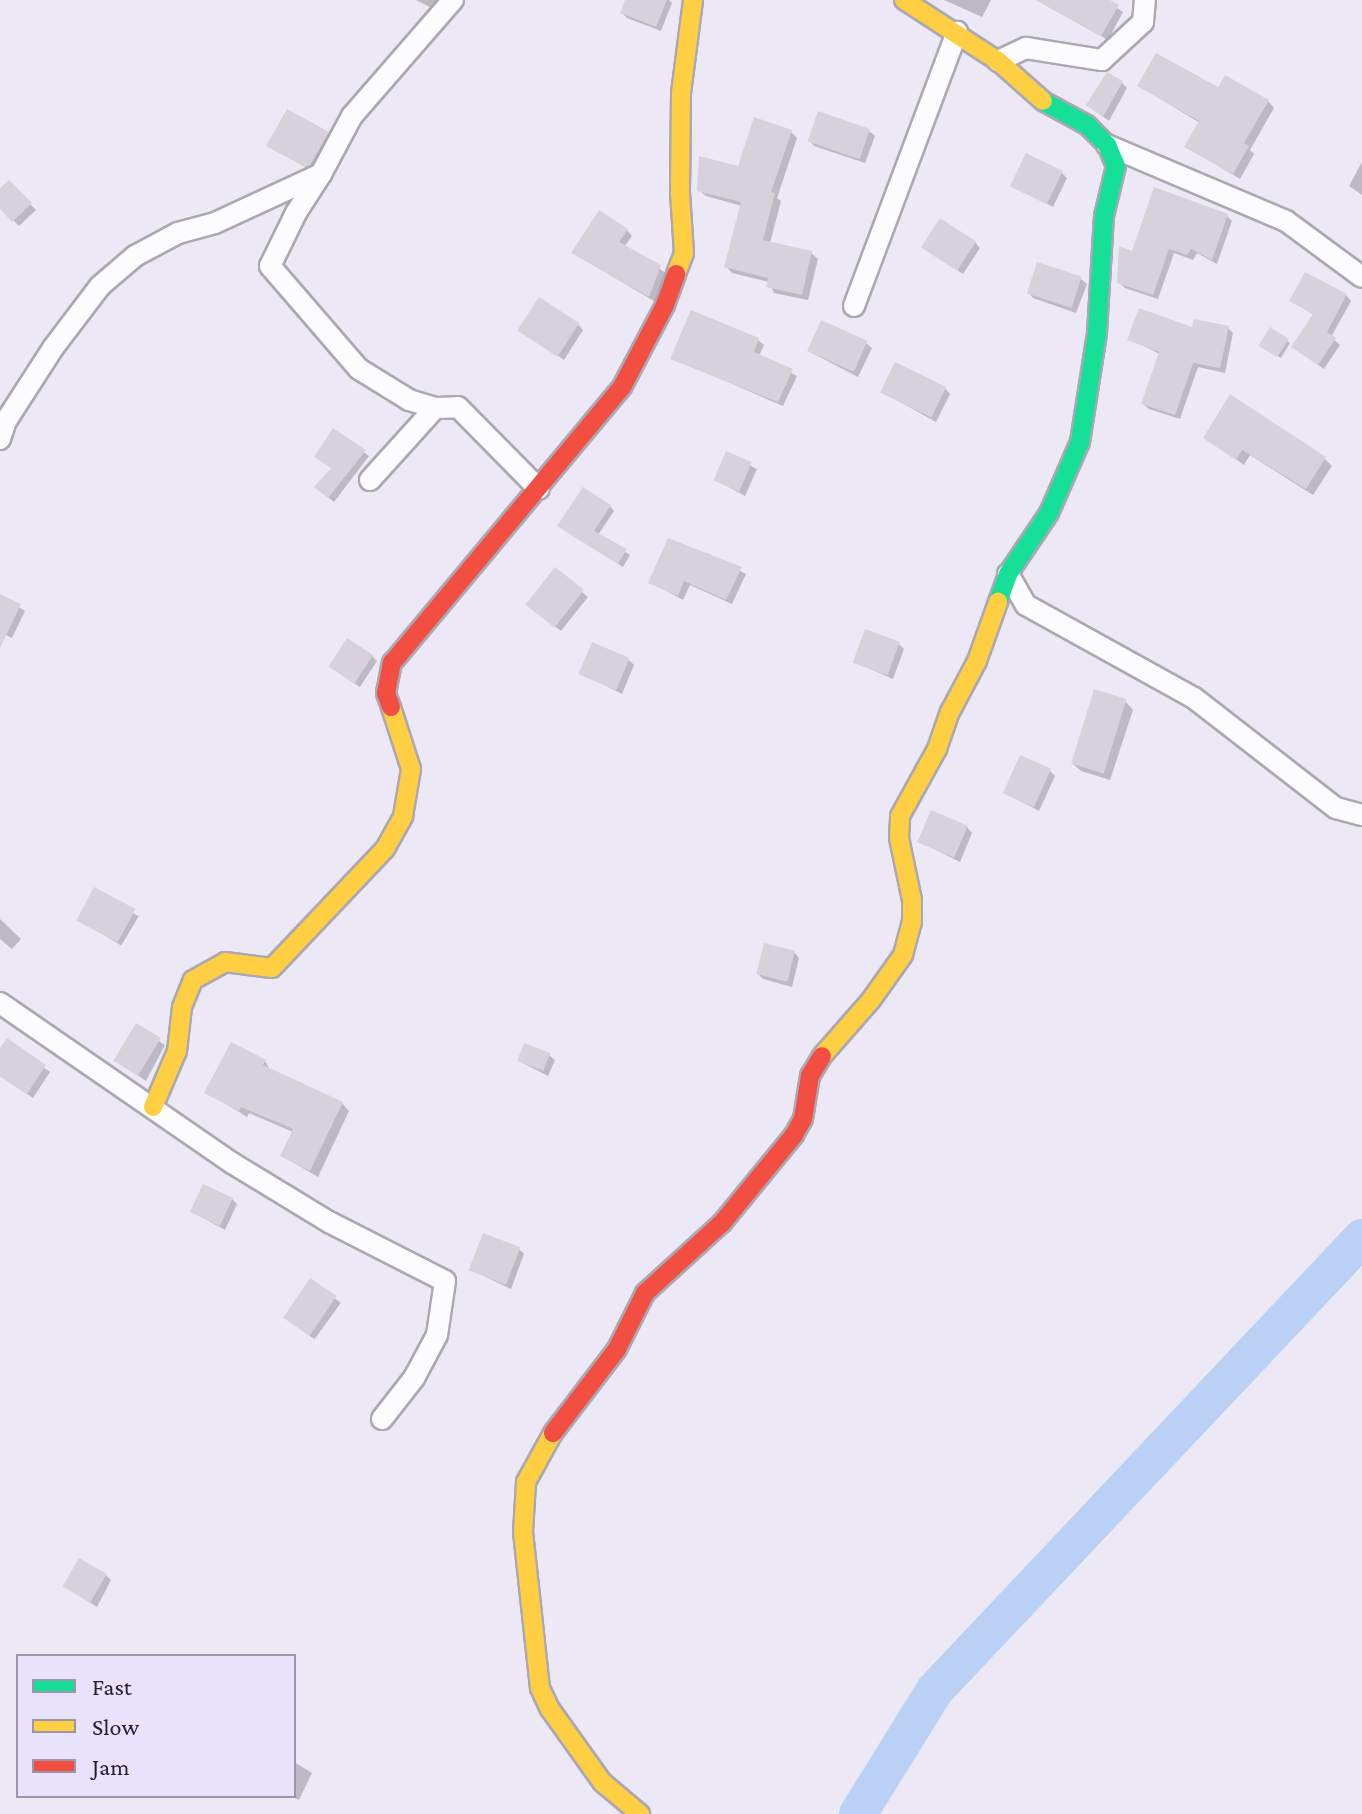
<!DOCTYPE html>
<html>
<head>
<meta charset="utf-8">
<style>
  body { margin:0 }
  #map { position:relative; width:1362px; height:1814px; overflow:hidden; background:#ece8f6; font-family:"Crimson Pro",serif }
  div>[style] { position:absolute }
  .shadow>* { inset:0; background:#0003; transform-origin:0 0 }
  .river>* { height:38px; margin:-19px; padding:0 19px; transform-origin:19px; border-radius:19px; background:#bad1f5 }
  .building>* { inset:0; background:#d7d1db; transform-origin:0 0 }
  .roads { filter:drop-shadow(2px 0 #aba8b3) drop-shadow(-2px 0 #aba8b3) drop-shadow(0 2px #aba8b3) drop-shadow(0 -2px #aba8b3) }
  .street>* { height:20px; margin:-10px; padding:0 10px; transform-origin:10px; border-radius:10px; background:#fcfcfe }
  .fast>* { height:18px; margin:-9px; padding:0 9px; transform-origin:9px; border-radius:9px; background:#16e098 }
  .slow>* { height:18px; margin:-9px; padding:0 9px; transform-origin:9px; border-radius:9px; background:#ffcf43 }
  .jam>* { height:18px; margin:-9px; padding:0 9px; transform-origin:9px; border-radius:9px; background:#f24e42 }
  span { translate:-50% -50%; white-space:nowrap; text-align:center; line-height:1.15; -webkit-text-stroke:6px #e9e2fc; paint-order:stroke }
  .legend { position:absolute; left:16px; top:1654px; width:280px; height:144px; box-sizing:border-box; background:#e9e2fc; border:2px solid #9b95a9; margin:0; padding:10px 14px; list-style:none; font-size:24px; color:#25222c }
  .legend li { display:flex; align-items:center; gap:16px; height:40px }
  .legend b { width:40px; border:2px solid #9b95a9 }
</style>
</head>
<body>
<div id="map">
  <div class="shadow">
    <div style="clip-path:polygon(416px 0,441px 0,435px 10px)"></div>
    <div style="clip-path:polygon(627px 0,669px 0,672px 3px,661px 31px,627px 18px,622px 13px)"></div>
    <div style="clip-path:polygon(944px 0,991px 0,982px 17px)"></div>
    <div style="clip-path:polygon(1036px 0,1106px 0,1123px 12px,1108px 40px)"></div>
    <div style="clip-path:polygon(1122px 83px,1127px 88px,1109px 121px,1094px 110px)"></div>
    <div style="clip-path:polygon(1139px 86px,1219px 90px,1268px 101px,1274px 108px,1250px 150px,1254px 154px,1240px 179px,1187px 147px,1200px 123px)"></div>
    <div style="clip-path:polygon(869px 131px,875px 136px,865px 163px,814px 146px,809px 140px)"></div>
    <div style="clip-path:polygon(791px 132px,797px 138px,777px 198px,781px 201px,770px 243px,811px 253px,818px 259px,808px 300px,774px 293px,769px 282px,732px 273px,726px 266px,742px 206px,706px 196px,699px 190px,739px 169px)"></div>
    <div style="clip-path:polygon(327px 133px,333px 138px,312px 171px,269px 145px)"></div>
    <div style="clip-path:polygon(1362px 162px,1362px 195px,1349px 186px)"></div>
    <div style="clip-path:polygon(1062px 173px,1067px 178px,1053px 207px,1013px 185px)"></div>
    <div style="clip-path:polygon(9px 182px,36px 210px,19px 226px,0 207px,0 191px)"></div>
    <div style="clip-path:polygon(1227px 216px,1232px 221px,1217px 264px,1197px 253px,1193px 260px,1174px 253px,1158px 299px,1125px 288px,1119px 282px,1133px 253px)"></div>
    <div style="clip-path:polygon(627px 230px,632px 236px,624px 247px,666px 273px,654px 301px,573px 253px)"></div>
    <div style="clip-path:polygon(975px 242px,980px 248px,963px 274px,923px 247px)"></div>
    <div style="clip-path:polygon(1038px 264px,1081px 279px,1087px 284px,1076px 313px,1033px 298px,1028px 292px)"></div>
    <div style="clip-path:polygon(1346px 295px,1351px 301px,1331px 337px,1340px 345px,1324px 369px,1293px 347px,1314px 315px,1292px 301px)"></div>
    <div style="clip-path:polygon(578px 324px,583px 330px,564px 360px,520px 330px)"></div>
    <div style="clip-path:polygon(1228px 328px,1233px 333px,1225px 373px,1198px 367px,1180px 419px,1149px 409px,1143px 404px,1160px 354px,1129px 339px)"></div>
    <div style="clip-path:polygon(1271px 330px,1290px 343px,1281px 358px,1263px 348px)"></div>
    <div style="clip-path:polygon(758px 340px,764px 345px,759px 356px,797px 376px,783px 406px,672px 358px)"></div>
    <div style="clip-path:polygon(866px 343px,872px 348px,858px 377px,808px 351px)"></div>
    <div style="clip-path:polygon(945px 388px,950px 394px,936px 422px,882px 392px)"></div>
    <div style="clip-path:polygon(334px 431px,369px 456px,334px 502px,321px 492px,333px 469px)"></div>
    <div style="clip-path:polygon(1206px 438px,1325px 459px,1332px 466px,1313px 495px,1250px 455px,1244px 465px)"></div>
    <div style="clip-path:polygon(727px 453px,757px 469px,745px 496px,716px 480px)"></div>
    <div style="clip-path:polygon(610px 506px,614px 511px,598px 535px,630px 555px,623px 567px,564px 530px)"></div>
    <div style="clip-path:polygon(707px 553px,746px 574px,732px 604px,690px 585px,683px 600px,650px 582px)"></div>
    <div style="clip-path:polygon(582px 592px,588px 597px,561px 631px,533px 610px)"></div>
    <div style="clip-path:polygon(0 596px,25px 611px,12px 638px,0 632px)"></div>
    <div style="clip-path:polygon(899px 644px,904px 649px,893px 679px,854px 662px)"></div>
    <div style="clip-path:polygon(372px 656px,377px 661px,360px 687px,336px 671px)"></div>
    <div style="clip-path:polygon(629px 660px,634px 665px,622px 694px,581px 673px)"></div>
    <div style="clip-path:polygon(1125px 701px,1133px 710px,1110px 780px,1081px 771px,1072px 763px)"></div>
    <div style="clip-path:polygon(1050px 771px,1055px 776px,1039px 811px,1005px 793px)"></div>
    <div style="clip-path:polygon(967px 827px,972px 833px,960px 862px,920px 842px)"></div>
    <div style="left:95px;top:890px;width:51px;height:34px;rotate:31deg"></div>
    <div style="clip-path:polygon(0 919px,21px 939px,12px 949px,0 939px)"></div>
    <div style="clip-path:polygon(794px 952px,799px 958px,792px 987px,763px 979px,758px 974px)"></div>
    <div style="clip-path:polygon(137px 1026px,165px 1045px,146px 1081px,116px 1061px)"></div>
    <div style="clip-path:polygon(7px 1041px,50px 1072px,33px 1098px,0 1076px,0 1052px)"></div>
    <div style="clip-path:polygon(549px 1055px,555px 1060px,548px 1076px,519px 1061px)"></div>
    <div style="clip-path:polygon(265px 1061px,271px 1071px,342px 1103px,349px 1111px,318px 1177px,282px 1156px,293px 1132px,249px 1113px,247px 1117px,207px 1092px)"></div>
    <div style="clip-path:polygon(232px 1199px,237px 1204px,225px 1230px,192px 1212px)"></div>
    <div style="clip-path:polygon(519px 1249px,524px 1254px,511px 1289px,471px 1270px)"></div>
    <div style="left:311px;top:1281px;width:37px;height:45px;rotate:36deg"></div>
    <div style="clip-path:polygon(106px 1575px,111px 1580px,97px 1607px,65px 1587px)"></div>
    <div style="clip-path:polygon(294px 1762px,312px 1773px,299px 1800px,291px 1796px)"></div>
  </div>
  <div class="river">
    <div style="left:858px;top:1814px;width:146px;rotate:-58.2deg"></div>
    <div style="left:935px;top:1690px;width:622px;rotate:-46.63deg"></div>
  </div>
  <div class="building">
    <div style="clip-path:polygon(625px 0,667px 0,656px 27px,620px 13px)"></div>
    <div style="clip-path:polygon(1036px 0,1110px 0,1119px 5px,1101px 36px)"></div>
    <div style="clip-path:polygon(1156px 53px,1218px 87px,1225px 75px,1269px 100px,1244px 143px,1249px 146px,1233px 174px,1184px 147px,1199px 121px,1137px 86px)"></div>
    <div style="clip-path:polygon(1107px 72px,1123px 81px,1103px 117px,1086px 105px)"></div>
    <div style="clip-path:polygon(287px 109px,329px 132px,310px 165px,305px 167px,266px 146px)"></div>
    <div style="left:818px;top:111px;width:55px;height:32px;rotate:19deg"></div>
    <div style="clip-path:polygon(754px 117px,792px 130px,771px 192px,775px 193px,763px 240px,812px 251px,802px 295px,766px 287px,768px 278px,724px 267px,741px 202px,697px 191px,699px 156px,738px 166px)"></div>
    <div style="left:1026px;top:153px;width:41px;height:37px;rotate:26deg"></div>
    <div style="clip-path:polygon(9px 180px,32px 203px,12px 222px,0 209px,0 188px)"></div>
    <div style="clip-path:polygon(1154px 187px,1228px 214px,1212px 260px,1191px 249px,1187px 255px,1169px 249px,1153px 295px,1117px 283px,1119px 246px,1132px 251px)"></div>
    <div style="clip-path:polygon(599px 210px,628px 229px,619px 242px,661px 265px,649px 297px,571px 253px)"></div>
    <div style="left:940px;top:218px;width:43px;height:35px;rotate:33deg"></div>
    <div style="left:1037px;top:262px;width:47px;height:33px;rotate:18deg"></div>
    <div style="clip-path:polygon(1305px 272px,1347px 294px,1327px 332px,1336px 338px,1318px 365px,1291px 347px,1313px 314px,1289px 301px)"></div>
    <div style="left:539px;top:297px;width:48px;height:40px;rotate:33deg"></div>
    <div style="clip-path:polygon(1139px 308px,1192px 327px,1194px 319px,1229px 326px,1220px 368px,1193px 363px,1175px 415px,1141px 404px,1159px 352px,1127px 340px)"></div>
    <div style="clip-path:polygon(691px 310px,759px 338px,754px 352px,793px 369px,778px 402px,670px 359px)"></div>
    <div style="left:821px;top:320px;width:51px;height:34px;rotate:24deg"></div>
    <div style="left:1270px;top:327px;width:22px;height:22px;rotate:32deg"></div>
    <div style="left:895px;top:362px;width:57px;height:34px;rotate:26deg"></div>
    <div style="clip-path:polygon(1230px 394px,1326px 457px,1306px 489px,1242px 450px,1236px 460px,1203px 438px)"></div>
    <div style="clip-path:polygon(333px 428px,366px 450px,328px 498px,314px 487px,331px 468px,314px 457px)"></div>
    <div style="left:726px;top:451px;width:28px;height:32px;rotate:23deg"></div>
    <div style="clip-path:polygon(583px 487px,611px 505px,594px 531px,627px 549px,618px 564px,557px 526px)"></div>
    <div style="clip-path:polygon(668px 538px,742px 567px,726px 600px,684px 581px,678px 596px,648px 583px)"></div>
    <div style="left:555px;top:567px;width:37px;height:48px;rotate:38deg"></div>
    <div style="clip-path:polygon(0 594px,21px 604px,0 648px)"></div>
    <div style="left:865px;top:629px;width:37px;height:36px;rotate:20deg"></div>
    <div style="left:347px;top:638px;width:31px;height:34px;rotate:33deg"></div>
    <div style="left:592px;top:642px;width:41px;height:35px;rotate:23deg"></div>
    <div style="left:1094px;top:689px;width:34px;height:78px;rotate:17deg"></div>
    <div style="left:1020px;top:755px;width:34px;height:42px;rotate:24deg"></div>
    <div style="left:931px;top:810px;width:40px;height:35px;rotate:23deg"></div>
    <div style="left:94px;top:887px;width:47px;height:38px;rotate:28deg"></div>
    <div style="left:764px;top:943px;width:32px;height:32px;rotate:14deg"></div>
    <div style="left:136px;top:1023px;width:29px;height:44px;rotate:31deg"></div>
    <div style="clip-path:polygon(7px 1038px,46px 1065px,27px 1094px,0 1076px,0 1048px)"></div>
    <div style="clip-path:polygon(231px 1042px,266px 1060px,263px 1065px,343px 1102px,310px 1171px,280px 1156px,293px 1129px,241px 1107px,239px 1111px,204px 1093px)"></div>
    <div style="left:524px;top:1043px;width:28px;height:19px;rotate:21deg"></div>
    <div style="left:203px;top:1184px;width:33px;height:31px;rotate:25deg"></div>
    <div style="left:483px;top:1233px;width:40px;height:40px;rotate:21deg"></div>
    <div style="left:310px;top:1278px;width:32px;height:48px;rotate:34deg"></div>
    <div style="left:79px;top:1558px;width:32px;height:33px;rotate:30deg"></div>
  </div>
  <div class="roads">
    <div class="street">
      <div style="left:998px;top:61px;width:31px;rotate:-25deg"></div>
      <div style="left:1026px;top:48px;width:77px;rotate:9deg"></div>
      <div style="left:1102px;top:60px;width:56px;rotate:-42.8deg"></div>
      <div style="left:1143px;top:22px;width:22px;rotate:-85deg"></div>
      <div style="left:1107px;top:145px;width:194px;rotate:23deg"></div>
      <div style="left:1286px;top:221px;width:94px;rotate:36.4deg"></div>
      <div style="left:321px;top:174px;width:46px;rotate:122.7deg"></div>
      <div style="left:296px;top:213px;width:59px;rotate:116.1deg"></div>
      <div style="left:270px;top:266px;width:136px;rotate:49.2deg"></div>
      <div style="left:359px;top:369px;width:59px;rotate:31.8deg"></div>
      <div style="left:409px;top:400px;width:27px;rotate:17deg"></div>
      <div style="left:435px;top:408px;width:23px;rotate:-2deg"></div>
      <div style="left:458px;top:407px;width:115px;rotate:45.4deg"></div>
      <div style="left:854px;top:306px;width:293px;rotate:-69.4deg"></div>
      <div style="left:0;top:439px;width:19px;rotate:-72deg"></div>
      <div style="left:6px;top:421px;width:87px;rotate:-57.2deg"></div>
      <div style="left:53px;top:348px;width:78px;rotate:-52.8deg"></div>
      <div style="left:100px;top:286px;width:46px;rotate:-40.6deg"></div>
      <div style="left:135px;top:256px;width:49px;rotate:-28.1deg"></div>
      <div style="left:178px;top:233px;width:38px;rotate:-15deg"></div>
      <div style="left:215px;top:223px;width:117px;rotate:-24.8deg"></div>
      <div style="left:321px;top:174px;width:66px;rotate:-61.9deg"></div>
      <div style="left:352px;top:116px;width:154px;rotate:-49deg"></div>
      <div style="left:370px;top:480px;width:97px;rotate:-47.9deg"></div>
      <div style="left:1008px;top:574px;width:36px;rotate:60deg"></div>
      <div style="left:1026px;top:605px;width:192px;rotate:29deg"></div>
      <div style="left:1194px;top:698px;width:180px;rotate:37.8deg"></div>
      <div style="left:1336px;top:808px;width:27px;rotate:15deg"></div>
      <div style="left:0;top:1003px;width:282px;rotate:34.6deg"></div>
      <div style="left:232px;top:1163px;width:114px;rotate:31.3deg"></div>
      <div style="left:329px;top:1222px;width:130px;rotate:27deg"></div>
      <div style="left:445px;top:1281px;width:55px;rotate:98.4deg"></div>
      <div style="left:437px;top:1335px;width:49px;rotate:118.1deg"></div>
      <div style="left:414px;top:1378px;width:52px;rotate:128deg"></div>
    </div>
    <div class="fast">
      <div style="left:998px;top:602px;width:30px;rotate:-70deg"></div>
      <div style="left:1008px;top:574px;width:73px;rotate:-56.1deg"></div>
      <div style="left:1049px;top:513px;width:77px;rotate:-66.4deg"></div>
      <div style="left:1080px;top:442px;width:110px;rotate:-81.1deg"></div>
      <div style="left:1097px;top:333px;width:117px;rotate:-86.6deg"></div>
      <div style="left:1104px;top:216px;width:51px;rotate:-76.5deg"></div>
      <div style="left:1116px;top:166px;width:23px;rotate:-113deg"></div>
      <div style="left:1107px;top:145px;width:28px;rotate:-135deg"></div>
      <div style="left:1087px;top:125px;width:50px;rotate:-151.4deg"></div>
    </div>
    <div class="slow">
      <div style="left:904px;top:0;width:112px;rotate:33deg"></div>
      <div style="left:998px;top:61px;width:60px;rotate:41.6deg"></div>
      <div style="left:676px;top:274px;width:22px;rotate:-69deg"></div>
      <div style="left:684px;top:253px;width:61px;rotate:-93.8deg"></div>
      <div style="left:680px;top:192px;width:99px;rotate:-89.4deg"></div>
      <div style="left:681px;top:93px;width:94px;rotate:-82.6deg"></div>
      <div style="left:822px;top:1056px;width:74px;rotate:-48.8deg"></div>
      <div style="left:871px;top:1000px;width:55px;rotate:-54.6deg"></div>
      <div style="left:903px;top:955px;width:34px;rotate:-75deg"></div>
      <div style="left:912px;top:922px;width:22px;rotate:-90deg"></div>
      <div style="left:912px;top:900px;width:63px;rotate:-101.8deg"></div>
      <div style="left:899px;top:838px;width:22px;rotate:-87deg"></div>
      <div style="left:900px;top:816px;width:77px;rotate:-61.1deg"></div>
      <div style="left:937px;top:749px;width:39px;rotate:-71deg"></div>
      <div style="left:950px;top:712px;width:58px;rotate:-62.1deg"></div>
      <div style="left:977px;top:661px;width:63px;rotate:-70.4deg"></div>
      <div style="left:153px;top:1107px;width:61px;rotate:-66.8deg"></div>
      <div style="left:177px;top:1051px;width:44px;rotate:-83.5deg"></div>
      <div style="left:182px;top:1007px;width:29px;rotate:-68deg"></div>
      <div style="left:193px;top:980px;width:37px;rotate:-29deg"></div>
      <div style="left:225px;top:962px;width:47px;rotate:7.3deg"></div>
      <div style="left:272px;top:968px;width:164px;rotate:-46.5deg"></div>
      <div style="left:385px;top:849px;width:38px;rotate:-61deg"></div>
      <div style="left:403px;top:816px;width:48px;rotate:-80.3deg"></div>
      <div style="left:411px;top:769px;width:65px;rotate:-107.9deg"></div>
      <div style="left:553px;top:1433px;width:56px;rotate:118.9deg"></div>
      <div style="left:526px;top:1482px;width:50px;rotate:93.4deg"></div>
      <div style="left:523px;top:1532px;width:157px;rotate:83.8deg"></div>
      <div style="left:540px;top:1688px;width:23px;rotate:65deg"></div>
      <div style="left:550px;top:1709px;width:90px;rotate:54.5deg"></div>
      <div style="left:602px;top:1782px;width:50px;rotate:40.1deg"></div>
    </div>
    <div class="jam">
      <div style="left:391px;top:707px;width:15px;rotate:-110deg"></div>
      <div style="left:386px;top:693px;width:31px;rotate:-79deg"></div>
      <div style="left:392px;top:663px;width:359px;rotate:-50.2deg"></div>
      <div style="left:622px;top:387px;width:93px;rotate:-62.3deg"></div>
      <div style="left:665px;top:305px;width:33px;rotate:-70deg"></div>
      <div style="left:553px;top:1433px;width:106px;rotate:-52.7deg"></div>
      <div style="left:617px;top:1349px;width:63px;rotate:-63.4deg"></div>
      <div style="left:645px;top:1293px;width:104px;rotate:-42.3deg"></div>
      <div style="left:722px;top:1223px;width:114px;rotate:-50.7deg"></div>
      <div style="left:794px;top:1135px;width:18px;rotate:-61deg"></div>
      <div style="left:803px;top:1119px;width:44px;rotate:-80.8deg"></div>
      <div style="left:810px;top:1076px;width:23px;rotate:-59deg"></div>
    </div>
  </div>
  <ul class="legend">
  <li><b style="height:10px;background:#16e098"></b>Fast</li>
  <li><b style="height:10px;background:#ffcf43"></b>Slow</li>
  <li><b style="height:10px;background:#f24e42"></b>Jam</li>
  </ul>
</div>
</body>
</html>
